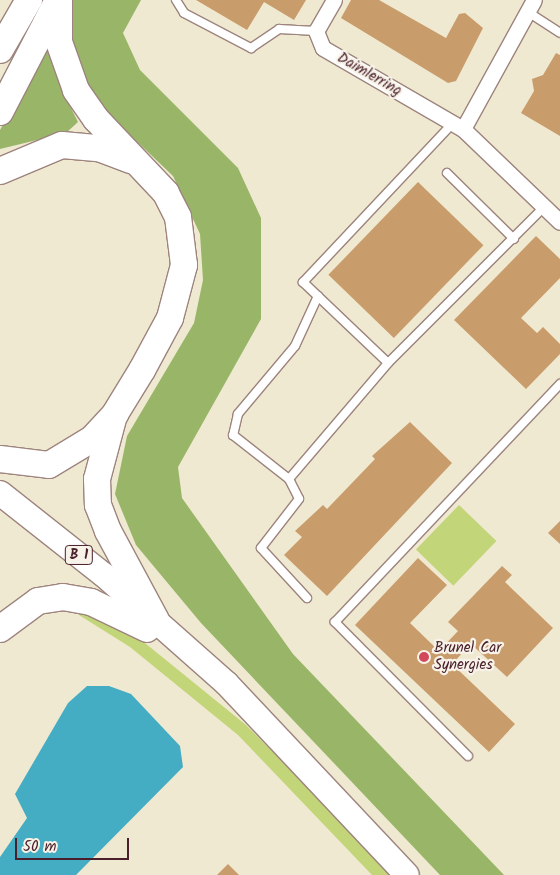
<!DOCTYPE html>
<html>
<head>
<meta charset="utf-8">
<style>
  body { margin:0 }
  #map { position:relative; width:560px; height:875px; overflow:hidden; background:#f0e9d1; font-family:Kalam,sans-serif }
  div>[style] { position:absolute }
  .green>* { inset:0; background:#c2d578; transform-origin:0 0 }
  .forest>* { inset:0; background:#99b668 }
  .water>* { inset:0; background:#44adc3 }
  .building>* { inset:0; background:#c99c6b; transform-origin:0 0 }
  .roads { filter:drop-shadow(1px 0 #9d847e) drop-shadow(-1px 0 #9d847e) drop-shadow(0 1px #9d847e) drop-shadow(0 -1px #9d847e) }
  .service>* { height:8px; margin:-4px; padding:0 4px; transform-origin:4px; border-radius:4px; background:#fff }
  .minor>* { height:15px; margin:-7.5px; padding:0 7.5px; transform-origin:7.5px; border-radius:7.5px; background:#fff }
  .primary>* { height:24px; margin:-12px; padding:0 12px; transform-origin:12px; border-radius:12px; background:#fff }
  .motorway>* { height:26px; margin:-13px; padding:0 13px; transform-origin:13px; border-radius:13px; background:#fff }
  .dots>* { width:14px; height:14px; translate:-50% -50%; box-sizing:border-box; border:2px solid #f7f3e8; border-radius:50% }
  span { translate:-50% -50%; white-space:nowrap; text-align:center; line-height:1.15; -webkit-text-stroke:4.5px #f7f3e8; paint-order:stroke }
  .shield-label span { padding:1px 4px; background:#f7f3e8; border:1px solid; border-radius:4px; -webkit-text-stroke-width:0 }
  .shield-label { font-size:14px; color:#4a1f2b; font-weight:700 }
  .street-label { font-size:15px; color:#4a1f2b }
  .poi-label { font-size:15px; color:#4a1f2b }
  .left { translate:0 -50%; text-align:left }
  .scale { position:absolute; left:15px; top:838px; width:114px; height:22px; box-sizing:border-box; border:2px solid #4a1f2b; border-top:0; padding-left:6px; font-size:15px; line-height:18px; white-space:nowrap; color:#4a1f2b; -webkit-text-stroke:4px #f7f3e8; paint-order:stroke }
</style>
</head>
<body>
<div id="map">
  <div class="green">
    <div style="left:459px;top:505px;width:52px;height:62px;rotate:44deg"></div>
    <div style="clip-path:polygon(77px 606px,124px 626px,246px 725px,396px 875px,372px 875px,238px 735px,130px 647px,79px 615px)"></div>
  </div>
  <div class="forest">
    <div style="clip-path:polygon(70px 0,141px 0,123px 33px,140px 70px,238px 168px,261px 218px,261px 319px,178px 467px,182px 498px,293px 654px,504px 875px,440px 875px,201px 623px,136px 545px,115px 494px,127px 436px,194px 323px,203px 280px,200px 234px,173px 176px,105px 111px,81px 76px,68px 40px)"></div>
    <div style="clip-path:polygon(52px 34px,65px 96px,78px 122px,66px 133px,0 149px,0 130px)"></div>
  </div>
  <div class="water">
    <div style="clip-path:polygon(87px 686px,109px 686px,131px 694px,180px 746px,183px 767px,76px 875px,0 875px,0 857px,27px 818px,15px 794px,68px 703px)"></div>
  </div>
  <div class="building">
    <div style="clip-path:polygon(196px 0,306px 0,294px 20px,264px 2px,247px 30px)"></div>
    <div style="clip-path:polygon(351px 0,379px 0,446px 38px,459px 14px,465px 13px,483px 28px,456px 81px,448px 83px,341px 18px)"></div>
    <div style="clip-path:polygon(556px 53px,560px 55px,560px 136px,521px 113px,534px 91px,532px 79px,543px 75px)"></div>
    <div style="left:418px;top:182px;width:91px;height:129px;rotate:44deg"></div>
    <div style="clip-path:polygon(536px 236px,560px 259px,560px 278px,521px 318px,537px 333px,543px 327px,560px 344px,560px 354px,526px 389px,454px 320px)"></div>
    <div style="clip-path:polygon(410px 422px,452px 463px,327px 596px,284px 555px,302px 537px,295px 531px,323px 505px,327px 509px,375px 459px,372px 456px)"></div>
    <div style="clip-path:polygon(560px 521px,560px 544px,548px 533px)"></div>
    <div style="clip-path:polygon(418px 558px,447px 585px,410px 623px,439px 651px,458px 631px,448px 622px,502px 566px,512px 575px,505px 582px,553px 628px,507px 677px,471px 644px,452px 664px,515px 724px,489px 752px,355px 625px)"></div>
    <div style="clip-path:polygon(228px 864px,239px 875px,217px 875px)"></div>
  </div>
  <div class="roads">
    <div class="service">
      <div style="left:176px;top:0;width:15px;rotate:58deg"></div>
      <div style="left:184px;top:13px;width:76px;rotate:27.6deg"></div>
      <div style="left:251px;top:48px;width:34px;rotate:-34deg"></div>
      <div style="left:279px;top:29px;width:37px;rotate:3deg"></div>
      <div style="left:528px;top:12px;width:38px;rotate:33deg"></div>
      <div style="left:453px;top:123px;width:219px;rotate:133.3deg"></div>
      <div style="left:303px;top:282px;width:117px;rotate:43.6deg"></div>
      <div style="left:388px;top:363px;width:221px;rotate:-45deg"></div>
      <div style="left:447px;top:173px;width:94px;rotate:44.6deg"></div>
      <div style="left:318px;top:296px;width:55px;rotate:114.7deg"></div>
      <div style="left:295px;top:346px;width:89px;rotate:130deg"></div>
      <div style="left:238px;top:414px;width:22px;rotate:103deg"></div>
      <div style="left:233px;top:435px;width:71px;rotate:38.2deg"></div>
      <div style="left:289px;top:479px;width:153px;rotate:-49.5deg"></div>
      <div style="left:289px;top:479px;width:22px;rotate:63deg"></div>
      <div style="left:299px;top:499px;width:62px;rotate:127.8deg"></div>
      <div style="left:261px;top:548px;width:68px;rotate:47.4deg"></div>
      <div style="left:468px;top:756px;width:189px;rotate:-134.8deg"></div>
      <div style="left:335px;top:622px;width:328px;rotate:-46.6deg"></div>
    </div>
    <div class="minor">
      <div style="left:334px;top:0;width:36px;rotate:120deg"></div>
      <div style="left:316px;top:31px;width:18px;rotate:68deg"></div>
      <div style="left:323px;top:48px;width:162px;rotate:30.1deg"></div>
      <div style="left:463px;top:129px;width:134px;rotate:43.8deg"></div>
      <div style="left:463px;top:129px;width:147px;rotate:-61.2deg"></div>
    </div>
    <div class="primary">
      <div style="left:0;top:493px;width:132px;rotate:38.3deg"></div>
      <div style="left:104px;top:575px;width:164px;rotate:41.5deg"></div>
      <div style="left:227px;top:684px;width:262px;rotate:46.7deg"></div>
    </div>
    <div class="motorway">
      <div style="left:0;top:50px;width:58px;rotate:-59.9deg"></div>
      <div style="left:0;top:112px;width:122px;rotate:-62.6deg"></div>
      <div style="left:0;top:171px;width:67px;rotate:-22.8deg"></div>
      <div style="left:62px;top:145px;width:37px;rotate:5deg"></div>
      <div style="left:99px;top:148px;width:34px;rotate:21deg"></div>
      <div style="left:113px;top:419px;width:62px;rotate:104.9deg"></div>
      <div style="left:97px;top:479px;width:26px;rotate:88deg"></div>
      <div style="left:98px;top:505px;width:28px;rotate:69deg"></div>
      <div style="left:108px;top:531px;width:101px;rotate:61.7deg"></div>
      <div style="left:0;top:459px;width:49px;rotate:7deg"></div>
      <div style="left:49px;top:465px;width:50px;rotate:-31.2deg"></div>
      <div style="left:92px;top:439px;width:34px;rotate:-47deg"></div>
      <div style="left:115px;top:414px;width:52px;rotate:-58.5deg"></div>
      <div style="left:142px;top:370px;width:59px;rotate:-61.7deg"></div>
      <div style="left:170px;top:318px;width:55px;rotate:-75.2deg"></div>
      <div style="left:184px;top:265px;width:48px;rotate:-97.1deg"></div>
      <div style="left:178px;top:217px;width:27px;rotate:-117deg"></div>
      <div style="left:166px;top:193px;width:102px;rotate:-133.4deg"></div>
      <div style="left:96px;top:119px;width:35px;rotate:-125deg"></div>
      <div style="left:76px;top:90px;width:51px;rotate:-109.5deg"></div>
      <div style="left:59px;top:42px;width:42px;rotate:-90deg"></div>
      <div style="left:0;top:629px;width:47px;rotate:-36.4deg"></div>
      <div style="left:38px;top:601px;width:25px;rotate:-9deg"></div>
      <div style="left:63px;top:597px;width:28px;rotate:10deg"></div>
      <div style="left:91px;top:602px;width:62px;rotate:25.7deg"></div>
    </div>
  </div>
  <div class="dots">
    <div style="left:424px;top:657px;background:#d1495b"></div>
  </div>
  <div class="shield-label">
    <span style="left:79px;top:555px">B 1</span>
  </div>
  <div class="street-label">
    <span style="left:369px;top:75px;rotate:30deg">Daimlerring</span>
  </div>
  <div class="poi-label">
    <span class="left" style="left:434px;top:657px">Brunel Car<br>Synergies</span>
  </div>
  <div class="scale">50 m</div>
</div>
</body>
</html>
